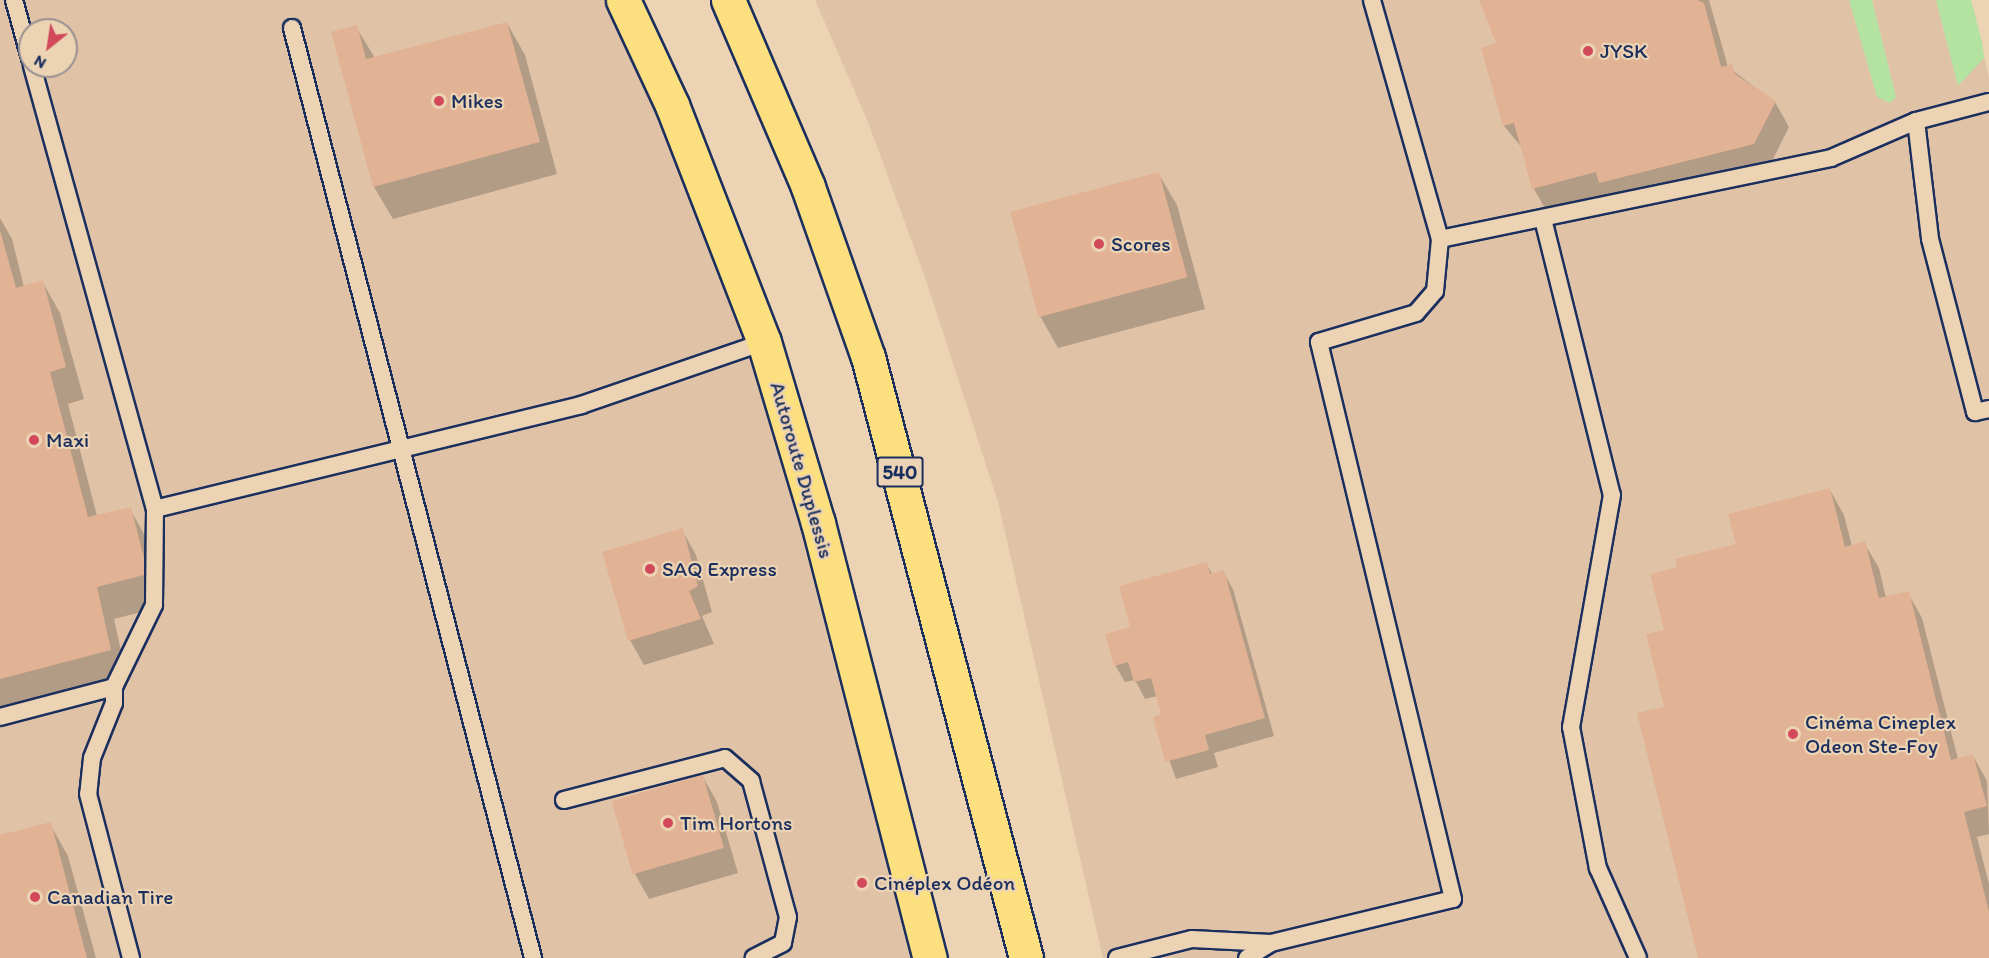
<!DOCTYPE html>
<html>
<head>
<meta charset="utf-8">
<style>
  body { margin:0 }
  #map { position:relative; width:1989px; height:958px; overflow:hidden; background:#ebd3b3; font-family:Itim,sans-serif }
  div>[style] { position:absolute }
  .built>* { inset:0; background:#e0c3a7 }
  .green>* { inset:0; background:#b4e3a1 }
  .shadow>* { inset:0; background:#0003 }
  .building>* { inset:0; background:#e2b294; transform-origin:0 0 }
  .roads { filter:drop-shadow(2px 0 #1b2f5e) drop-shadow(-2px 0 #1b2f5e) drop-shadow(0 2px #1b2f5e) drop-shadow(0 -2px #1b2f5e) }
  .lane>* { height:16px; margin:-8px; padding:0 8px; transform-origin:8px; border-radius:8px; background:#ebd3b3 }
  .highway>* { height:33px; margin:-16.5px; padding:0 16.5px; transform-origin:16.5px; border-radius:16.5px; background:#fce080 }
  .dots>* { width:16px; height:16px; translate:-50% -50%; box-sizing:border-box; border:3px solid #ebd3b3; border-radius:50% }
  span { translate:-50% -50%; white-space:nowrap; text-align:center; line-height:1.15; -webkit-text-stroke:4.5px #ebd3b3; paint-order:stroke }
  .shield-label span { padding:2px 4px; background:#ebd3b3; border:2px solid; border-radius:4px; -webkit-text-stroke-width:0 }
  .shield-label { font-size:20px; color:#1b2f5e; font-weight:700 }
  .poi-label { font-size:21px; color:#1b2f5e }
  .left { translate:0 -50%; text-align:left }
  .street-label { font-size:21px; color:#1b2f5e }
  .north { position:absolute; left:18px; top:18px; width:60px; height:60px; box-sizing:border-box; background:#ebd3b3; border:2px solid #989191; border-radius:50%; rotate:210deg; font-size:16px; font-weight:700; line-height:24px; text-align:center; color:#1b2f5e }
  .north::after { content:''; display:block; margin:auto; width:21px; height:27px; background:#d1495b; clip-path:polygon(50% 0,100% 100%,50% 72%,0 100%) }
</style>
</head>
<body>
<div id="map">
  <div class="built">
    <div style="clip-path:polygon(evenodd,0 0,623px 0,708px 192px,930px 958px,0 958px,0 0,30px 30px,66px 30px,66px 66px,30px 66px,30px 30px)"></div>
    <div style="clip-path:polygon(815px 0,1971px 0,1989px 78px,1989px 958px,1103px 958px,998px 502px,926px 280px,868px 122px)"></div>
  </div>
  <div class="green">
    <div style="clip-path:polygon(1849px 0,1872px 0,1896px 97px,1890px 103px,1877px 97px)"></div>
    <div style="clip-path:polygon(1936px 0,1971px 0,1982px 42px,1984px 58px,1958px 86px)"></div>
  </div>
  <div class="shadow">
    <div style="clip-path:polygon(1483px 0,1709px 0,1728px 67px,1775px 102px,1789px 127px,1768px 169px,1548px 214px,1534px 189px,1523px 149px,1504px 126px,1498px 44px)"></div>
    <div style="clip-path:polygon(507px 23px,525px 55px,557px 174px,393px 219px,374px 187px,333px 33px,356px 27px,375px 58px)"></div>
    <div style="clip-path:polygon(1158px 173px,1177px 205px,1205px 309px,1058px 348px,1040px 316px)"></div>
    <div style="clip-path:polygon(0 218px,12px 239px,24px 287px,42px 281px,60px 313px,84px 399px,68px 404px,97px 516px,130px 509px,148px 541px,165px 606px,114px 619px,128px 682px,0 716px)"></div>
    <div style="clip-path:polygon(1830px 490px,1844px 515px,1852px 546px,1864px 543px,1879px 568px,1886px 598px,1908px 593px,1922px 618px,1958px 759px,1973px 756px,1987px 781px,1989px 834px,1977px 837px,1989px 884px,1989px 958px,1700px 958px,1666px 708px,1666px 631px,1679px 569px,1738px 545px)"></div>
    <div style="clip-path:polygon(682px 530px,696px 555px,712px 612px,702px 616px,714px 644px,644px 665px,630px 640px)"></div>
    <div style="clip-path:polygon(1206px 563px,1213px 575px,1223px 572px,1233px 589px,1274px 736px,1214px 753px,1218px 767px,1176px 779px,1154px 718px,1163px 715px,1157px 696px,1145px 699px,1135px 680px,1125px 682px,1115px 665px,1132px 628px)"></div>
    <div style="clip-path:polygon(703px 777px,717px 802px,738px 873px,649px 899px,635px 874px)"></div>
    <div style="clip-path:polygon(50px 824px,68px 856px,96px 958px,0 958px,0 837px)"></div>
  </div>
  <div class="building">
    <div style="clip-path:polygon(1479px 0,1697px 0,1704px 3px,1721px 67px,1732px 64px,1735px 74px,1776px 101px,1754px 144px,1599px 183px,1596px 172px,1532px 189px,1514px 123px,1503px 126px,1481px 48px,1496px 43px)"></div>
    <div style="clip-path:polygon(507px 22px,540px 142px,373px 187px,331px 32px,357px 25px,366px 59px)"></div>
    <div style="left:1159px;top:172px;width:109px;height:154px;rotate:75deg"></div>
    <div style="clip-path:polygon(0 230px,16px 288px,43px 280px,66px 367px,50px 372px,88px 517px,131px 507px,148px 574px,97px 587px,111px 650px,0 679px)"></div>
    <div style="clip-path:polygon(1830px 488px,1845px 547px,1865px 541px,1879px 598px,1909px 591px,1951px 760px,1973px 754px,1987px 806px,1964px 812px,1989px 912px,1989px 958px,1698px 958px,1637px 713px,1664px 707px,1646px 634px,1664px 630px,1650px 574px,1677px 567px,1675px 559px,1736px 544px,1728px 514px)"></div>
    <div style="clip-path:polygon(683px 528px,698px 586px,689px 591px,701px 619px,628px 641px,602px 552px)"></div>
    <div style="clip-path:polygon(1207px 562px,1210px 574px,1224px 570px,1265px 718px,1205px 735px,1209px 750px,1165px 762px,1153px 717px,1161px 714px,1151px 678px,1134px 682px,1128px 662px,1114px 666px,1105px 634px,1130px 627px,1119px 586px)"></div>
    <div style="left:703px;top:775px;width:76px;height:95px;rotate:74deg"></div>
    <div style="clip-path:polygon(51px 822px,87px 958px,0 958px,0 835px)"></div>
  </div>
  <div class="roads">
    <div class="lane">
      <div style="left:14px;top:0;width:60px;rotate:74.6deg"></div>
      <div style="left:292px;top:28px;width:961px;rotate:75.47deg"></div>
      <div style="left:32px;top:66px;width:460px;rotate:74.5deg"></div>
      <div style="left:155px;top:509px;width:96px;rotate:90.6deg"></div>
      <div style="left:154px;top:605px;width:91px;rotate:116deg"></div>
      <div style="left:114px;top:687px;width:16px;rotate:90deg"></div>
      <div style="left:114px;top:703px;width:59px;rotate:111.8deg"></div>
      <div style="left:92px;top:758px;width:36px;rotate:96deg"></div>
      <div style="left:88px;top:794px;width:170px;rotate:75.3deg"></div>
      <div style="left:1916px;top:121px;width:119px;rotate:83.2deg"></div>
      <div style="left:1930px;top:239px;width:179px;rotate:75.4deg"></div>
      <div style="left:1975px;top:412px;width:14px;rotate:-12deg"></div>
      <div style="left:1543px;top:219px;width:284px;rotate:76deg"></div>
      <div style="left:1612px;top:495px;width:236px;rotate:100deg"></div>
      <div style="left:1571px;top:727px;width:144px;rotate:79.2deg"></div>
      <div style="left:1598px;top:868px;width:98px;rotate:66deg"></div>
      <div style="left:1440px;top:239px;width:399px;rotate:-11.7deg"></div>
      <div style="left:1831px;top:158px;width:93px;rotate:-23.5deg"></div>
      <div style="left:1916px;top:121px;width:75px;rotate:-14.6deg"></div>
      <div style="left:155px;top:509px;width:439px;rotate:-13.7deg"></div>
      <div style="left:581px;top:405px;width:194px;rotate:-19deg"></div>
      <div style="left:0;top:717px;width:118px;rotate:-14.7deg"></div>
      <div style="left:564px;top:800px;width:166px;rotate:-14.6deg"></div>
      <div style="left:725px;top:758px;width:35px;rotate:41deg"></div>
      <div style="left:751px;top:781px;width:141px;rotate:74.8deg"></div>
      <div style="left:788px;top:917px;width:26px;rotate:101deg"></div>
      <div style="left:783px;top:943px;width:33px;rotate:153deg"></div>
      <div style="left:1117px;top:958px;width:77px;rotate:-14.2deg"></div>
      <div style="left:1192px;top:939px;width:79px;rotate:2.9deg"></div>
      <div style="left:1271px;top:943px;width:187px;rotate:-13.6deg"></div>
      <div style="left:1453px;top:899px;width:573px;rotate:-103.53deg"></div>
      <div style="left:1319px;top:342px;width:101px;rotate:-16.6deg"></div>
      <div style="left:1416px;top:313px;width:29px;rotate:-49deg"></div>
      <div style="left:1435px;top:291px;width:52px;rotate:-84.5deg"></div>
      <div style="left:1440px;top:239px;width:248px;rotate:-105.9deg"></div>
      <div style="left:1247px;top:958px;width:28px;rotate:-32deg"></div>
    </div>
    <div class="highway">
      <div style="left:623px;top:0;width:116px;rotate:65deg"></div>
      <div style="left:672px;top:105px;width:254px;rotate:68.8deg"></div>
      <div style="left:764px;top:342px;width:189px;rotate:73.4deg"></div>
      <div style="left:818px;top:523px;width:449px;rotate:75.6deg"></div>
      <div style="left:728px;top:0;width:203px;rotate:66.8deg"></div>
      <div style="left:808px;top:187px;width:180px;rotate:70.6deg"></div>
      <div style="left:868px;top:357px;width:621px;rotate:75.27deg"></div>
    </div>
  </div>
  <div class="dots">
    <div style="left:1588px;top:51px;background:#d1495b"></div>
    <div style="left:439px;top:101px;background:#d1495b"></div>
    <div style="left:1099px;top:244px;background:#d1495b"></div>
    <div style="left:34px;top:440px;background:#d1495b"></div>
    <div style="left:650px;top:569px;background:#d1495b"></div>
    <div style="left:1793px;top:734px;background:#d1495b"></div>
    <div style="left:668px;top:823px;background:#d1495b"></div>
    <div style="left:862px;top:883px;background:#d1495b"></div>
    <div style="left:35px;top:897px;background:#d1495b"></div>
  </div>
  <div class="shield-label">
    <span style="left:900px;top:472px">540</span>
  </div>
  <div class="poi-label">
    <span class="left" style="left:1600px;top:51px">JYSK</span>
    <span class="left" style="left:451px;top:101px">Mikes</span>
    <span class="left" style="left:1111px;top:244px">Scores</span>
    <span class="left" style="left:46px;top:440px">Maxi</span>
    <span class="left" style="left:662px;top:569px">SAQ Express</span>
    <span class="left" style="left:1805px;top:734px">Cinéma Cineplex<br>Odeon Ste-Foy</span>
    <span class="left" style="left:680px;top:823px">Tim Hortons</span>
    <span class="left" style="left:874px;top:883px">Cinéplex Odéon</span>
    <span class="left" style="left:47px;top:897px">Canadian Tire</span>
  </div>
  <div class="street-label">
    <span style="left:802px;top:470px;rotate:74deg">Autoroute Duplessis</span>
  </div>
  <div class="north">N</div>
</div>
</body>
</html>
